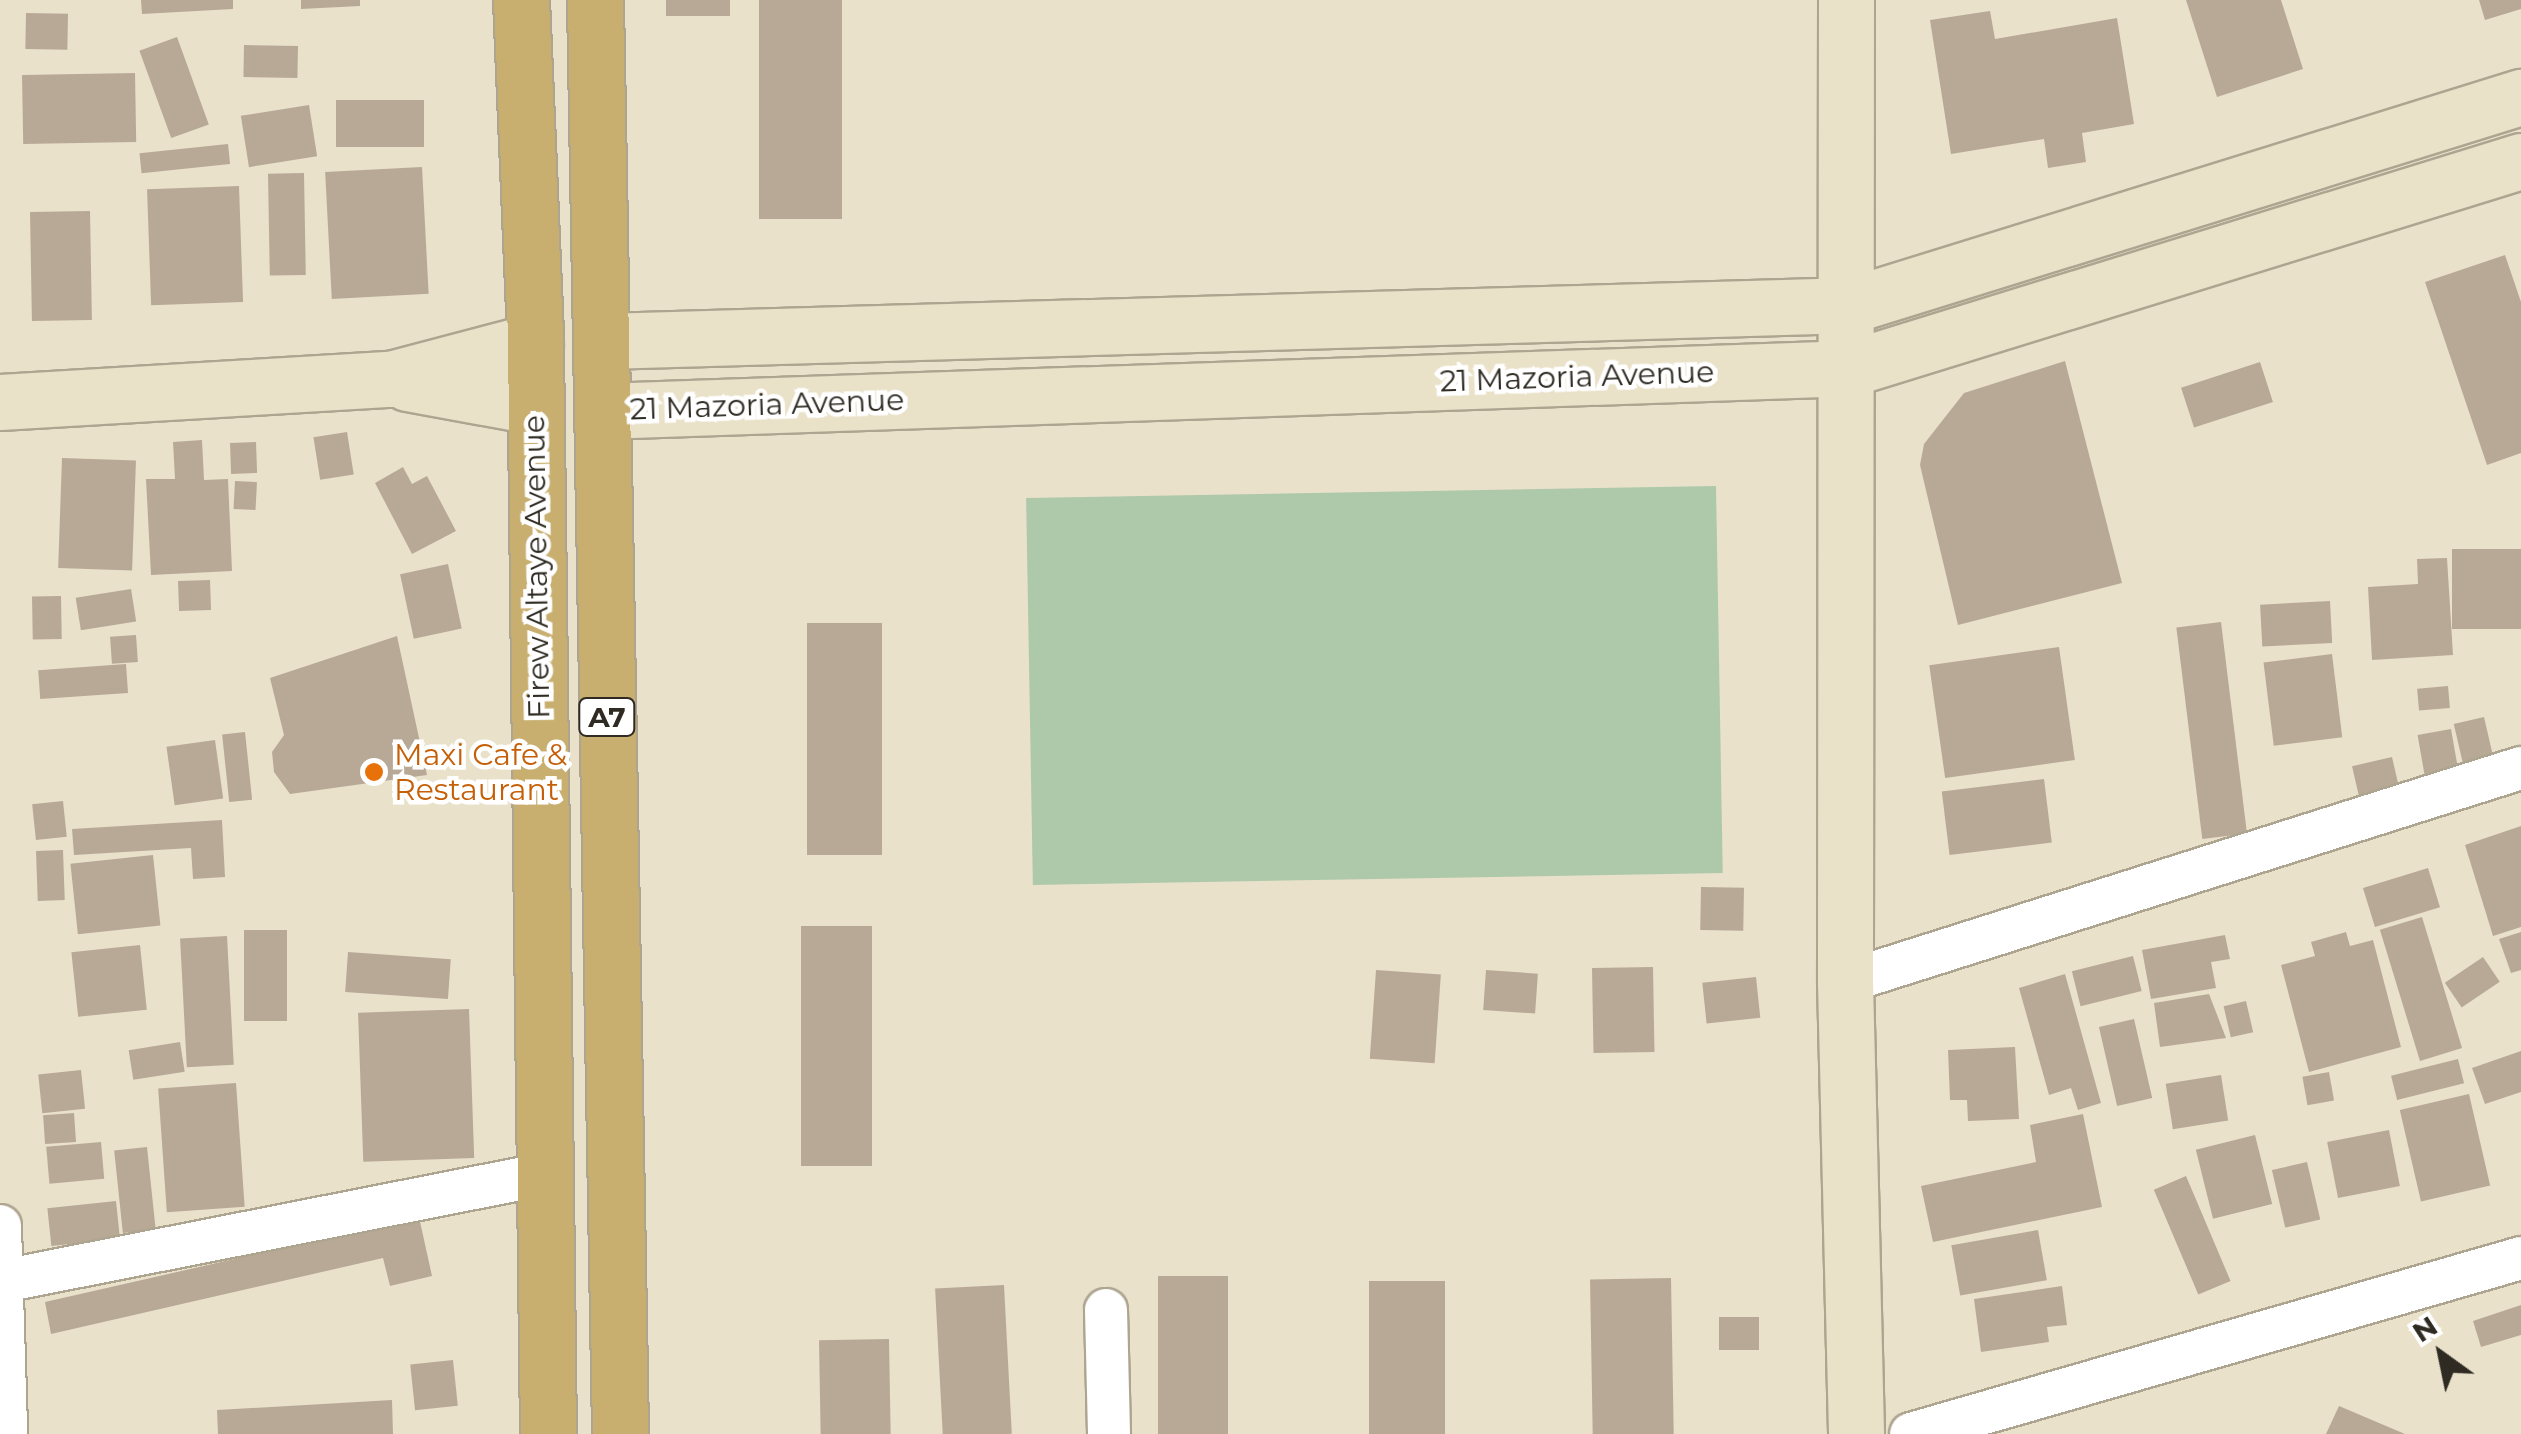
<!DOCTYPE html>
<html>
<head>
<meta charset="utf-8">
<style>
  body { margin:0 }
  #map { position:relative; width:2521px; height:1434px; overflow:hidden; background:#eae1cb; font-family:Montserrat,sans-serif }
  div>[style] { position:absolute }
  .green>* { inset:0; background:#aec9a9; transform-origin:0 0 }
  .building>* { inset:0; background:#b8a997; transform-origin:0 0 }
  .roads { filter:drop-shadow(2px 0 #aea591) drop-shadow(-2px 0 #aea591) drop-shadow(0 2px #aea591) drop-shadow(0 -2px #aea591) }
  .minor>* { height:42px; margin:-21px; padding:0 21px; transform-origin:21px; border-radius:21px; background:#fff }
  .secondary>* { height:55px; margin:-27.5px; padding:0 27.5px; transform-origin:27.5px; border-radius:27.5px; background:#eae1c9 }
  .trunk>* { height:55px; margin:-27.5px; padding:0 27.5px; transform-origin:27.5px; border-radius:27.5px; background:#c8af70 }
  .dots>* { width:28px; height:28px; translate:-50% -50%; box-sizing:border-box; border:5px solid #fff; border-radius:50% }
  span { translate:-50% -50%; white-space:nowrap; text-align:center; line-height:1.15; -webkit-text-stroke:9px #fff; paint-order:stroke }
  .shield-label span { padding:2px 8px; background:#fff; border:2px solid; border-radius:8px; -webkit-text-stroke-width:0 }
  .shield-label { font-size:28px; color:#2f2b23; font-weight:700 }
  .street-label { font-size:30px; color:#2f2b23 }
  .food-label { font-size:30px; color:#c56008 }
  .left { translate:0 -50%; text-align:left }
  .north { position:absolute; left:2391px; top:1304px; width:100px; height:100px; -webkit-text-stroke:8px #fff; paint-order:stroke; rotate:327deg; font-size:28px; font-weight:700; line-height:40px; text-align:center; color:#2f2b23 }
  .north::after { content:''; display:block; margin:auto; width:35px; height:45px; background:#2f2b23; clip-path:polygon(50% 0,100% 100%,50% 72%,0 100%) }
</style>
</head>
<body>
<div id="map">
  <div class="green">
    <div style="left:1716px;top:486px;width:387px;height:690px;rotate:89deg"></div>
  </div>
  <div class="building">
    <div style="clip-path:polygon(141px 0,233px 0,233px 9px,142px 14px)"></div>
    <div style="clip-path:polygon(301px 0,360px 0,360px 6px,301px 9px)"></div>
    <div style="left:666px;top:0;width:64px;height:16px"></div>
    <div style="left:759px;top:0;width:83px;height:219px"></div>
    <div style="clip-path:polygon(2186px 0,2281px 0,2303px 69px,2217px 97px)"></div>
    <div style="clip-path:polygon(2479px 0,2521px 0,2521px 9px,2485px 20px)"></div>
    <div style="clip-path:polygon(1990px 11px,1995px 39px,2117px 18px,2134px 124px,2082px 133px,2086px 162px,2048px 168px,2044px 139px,1951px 154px,1930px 20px)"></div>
    <div style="left:26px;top:13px;width:42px;height:36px;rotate:1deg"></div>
    <div style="left:177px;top:37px;width:93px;height:40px;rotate:70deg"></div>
    <div style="left:244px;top:45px;width:54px;height:32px;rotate:1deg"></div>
    <div style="left:135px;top:73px;width:69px;height:113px;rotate:89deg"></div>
    <div style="left:424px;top:100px;width:47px;height:88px;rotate:90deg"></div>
    <div style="left:309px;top:105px;width:52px;height:69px;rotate:81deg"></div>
    <div style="left:228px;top:144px;width:20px;height:89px;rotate:84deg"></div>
    <div style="left:422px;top:167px;width:127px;height:97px;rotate:87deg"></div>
    <div style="left:304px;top:173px;width:102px;height:36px;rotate:89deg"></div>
    <div style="left:239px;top:186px;width:116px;height:92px;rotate:88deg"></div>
    <div style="left:90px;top:211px;width:109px;height:60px;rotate:89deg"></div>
    <div style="clip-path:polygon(2505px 255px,2521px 302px,2521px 453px,2487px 465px,2425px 282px)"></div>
    <div style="clip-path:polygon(2065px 361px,2122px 583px,1958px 625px,1920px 465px,1924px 444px,1964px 393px)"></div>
    <div style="left:2260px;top:362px;width:42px;height:83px;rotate:72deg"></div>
    <div style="left:347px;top:432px;width:43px;height:34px;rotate:81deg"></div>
    <div style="clip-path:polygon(202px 440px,204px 480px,228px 479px,232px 571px,151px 575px,146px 479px,175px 479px,173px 442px)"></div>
    <div style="left:256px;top:442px;width:31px;height:26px;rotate:88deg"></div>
    <div style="left:62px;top:458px;width:74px;height:110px;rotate:2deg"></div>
    <div style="clip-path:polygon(403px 467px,412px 484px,427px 476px,456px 531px,412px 554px,375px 483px)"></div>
    <div style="left:235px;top:481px;width:22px;height:28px;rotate:3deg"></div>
    <div style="left:2521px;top:549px;width:80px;height:69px;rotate:90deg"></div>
    <div style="clip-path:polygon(2447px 558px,2453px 655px,2372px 660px,2368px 587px,2418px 584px,2417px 559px)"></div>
    <div style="left:448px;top:564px;width:66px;height:49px;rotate:78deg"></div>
    <div style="left:210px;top:580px;width:30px;height:32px;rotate:88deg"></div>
    <div style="left:131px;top:589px;width:33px;height:56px;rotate:81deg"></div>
    <div style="left:61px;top:596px;width:43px;height:29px;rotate:89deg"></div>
    <div style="left:2330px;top:601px;width:42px;height:70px;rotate:87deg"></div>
    <div style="left:2221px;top:622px;width:213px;height:45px;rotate:83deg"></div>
    <div style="left:807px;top:623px;width:75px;height:232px"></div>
    <div style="left:136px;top:635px;width:27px;height:26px;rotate:86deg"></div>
    <div style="clip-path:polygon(397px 636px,427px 775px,290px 794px,274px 772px,272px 752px,284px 735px,270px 678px)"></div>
    <div style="left:2059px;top:647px;width:114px;height:131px;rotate:82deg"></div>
    <div style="left:2332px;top:654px;width:84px;height:69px;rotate:83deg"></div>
    <div style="left:126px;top:664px;width:29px;height:88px;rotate:86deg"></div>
    <div style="left:2448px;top:686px;width:22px;height:31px;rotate:85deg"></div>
    <div style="left:2484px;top:717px;width:40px;height:31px;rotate:77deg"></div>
    <div style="left:2451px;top:729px;width:45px;height:34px;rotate:80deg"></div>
    <div style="left:245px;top:732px;width:68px;height:23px;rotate:84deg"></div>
    <div style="left:215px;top:740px;width:59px;height:49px;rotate:82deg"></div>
    <div style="left:2392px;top:757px;width:32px;height:41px;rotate:77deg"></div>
    <div style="left:2044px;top:779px;width:64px;height:103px;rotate:83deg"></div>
    <div style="left:63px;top:801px;width:36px;height:31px;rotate:84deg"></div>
    <div style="clip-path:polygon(222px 820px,225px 877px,193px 879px,191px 848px,74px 855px,72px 829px)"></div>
    <div style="clip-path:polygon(2521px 826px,2521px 927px,2493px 936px,2465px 845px)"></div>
    <div style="left:63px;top:850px;width:50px;height:27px;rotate:88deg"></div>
    <div style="left:153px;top:855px;width:71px;height:83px;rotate:84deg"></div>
    <div style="left:2428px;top:868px;width:41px;height:68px;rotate:73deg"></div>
    <div style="left:1701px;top:887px;width:43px;height:43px;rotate:1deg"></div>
    <div style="left:2422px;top:917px;width:137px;height:44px;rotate:73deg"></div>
    <div style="left:801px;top:926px;width:71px;height:240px"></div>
    <div style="left:244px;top:930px;width:43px;height:91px"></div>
    <div style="clip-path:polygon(2346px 932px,2350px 946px,2373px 940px,2401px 1047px,2309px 1072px,2281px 965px,2315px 956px,2311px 942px)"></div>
    <div style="clip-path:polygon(2521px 932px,2521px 970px,2511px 973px,2499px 939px)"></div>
    <div style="clip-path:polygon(2225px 935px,2230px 959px,2211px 962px,2216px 988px,2151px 999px,2142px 950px)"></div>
    <div style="left:227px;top:936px;width:129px;height:47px;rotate:87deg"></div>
    <div style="left:140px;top:945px;width:65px;height:69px;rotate:84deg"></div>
    <div style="left:348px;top:952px;width:103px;height:40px;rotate:4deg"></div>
    <div style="left:2133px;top:956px;width:36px;height:63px;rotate:76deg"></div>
    <div style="left:2483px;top:957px;width:30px;height:46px;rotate:56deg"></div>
    <div style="left:1653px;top:967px;width:85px;height:61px;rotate:89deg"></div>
    <div style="left:1376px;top:970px;width:65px;height:89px;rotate:4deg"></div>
    <div style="left:1486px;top:970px;width:52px;height:40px;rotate:4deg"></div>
    <div style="clip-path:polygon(2065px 974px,2101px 1103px,2078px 1110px,2071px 1088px,2049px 1095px,2019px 988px)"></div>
    <div style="left:1756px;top:977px;width:41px;height:54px;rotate:84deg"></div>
    <div style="clip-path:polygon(2209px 994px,2226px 1038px,2160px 1047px,2154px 1003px)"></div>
    <div style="left:2246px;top:1001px;width:32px;height:23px;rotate:77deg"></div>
    <div style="left:469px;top:1009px;width:149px;height:111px;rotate:88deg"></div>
    <div style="left:2134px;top:1019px;width:81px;height:36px;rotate:77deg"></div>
    <div style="left:180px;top:1042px;width:30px;height:52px;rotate:81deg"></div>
    <div style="clip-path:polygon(2015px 1047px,2019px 1119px,1968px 1121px,1967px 1100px,1950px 1100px,1948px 1050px)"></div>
    <div style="clip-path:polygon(2521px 1051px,2521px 1092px,2485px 1104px,2472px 1068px)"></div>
    <div style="left:2458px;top:1059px;width:25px;height:69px;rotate:76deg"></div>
    <div style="left:81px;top:1070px;width:39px;height:43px;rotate:84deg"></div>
    <div style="left:2329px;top:1072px;width:29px;height:27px;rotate:80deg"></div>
    <div style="left:2221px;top:1075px;width:46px;height:56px;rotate:81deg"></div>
    <div style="left:236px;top:1083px;width:124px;height:78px;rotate:86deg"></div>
    <div style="left:2469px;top:1094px;width:94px;height:71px;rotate:77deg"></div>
    <div style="left:74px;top:1113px;width:29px;height:31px;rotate:86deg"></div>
    <div style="clip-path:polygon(2083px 1114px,2102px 1207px,1933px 1242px,1921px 1186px,2036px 1162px,2030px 1125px)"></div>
    <div style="left:2389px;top:1130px;width:57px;height:63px;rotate:79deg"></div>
    <div style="left:2255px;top:1135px;width:71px;height:61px;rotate:76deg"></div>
    <div style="left:101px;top:1142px;width:37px;height:55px;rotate:85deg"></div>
    <div style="left:147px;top:1147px;width:83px;height:33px;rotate:84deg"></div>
    <div style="left:2307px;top:1162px;width:59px;height:36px;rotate:77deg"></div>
    <div style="left:2186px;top:1176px;width:114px;height:35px;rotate:67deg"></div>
    <div style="left:116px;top:1201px;width:38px;height:69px;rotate:84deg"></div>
    <div style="clip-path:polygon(419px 1217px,432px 1276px,390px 1286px,383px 1258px,51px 1334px,45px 1302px)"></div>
    <div style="left:2038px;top:1230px;width:51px;height:88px;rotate:80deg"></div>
    <div style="left:1228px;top:1276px;width:158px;height:70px;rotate:90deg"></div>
    <div style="left:1671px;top:1278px;width:156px;height:81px;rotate:89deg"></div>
    <div style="left:1445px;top:1281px;width:153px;height:76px;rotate:90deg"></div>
    <div style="left:1004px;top:1285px;width:149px;height:69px;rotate:87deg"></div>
    <div style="clip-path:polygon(2062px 1286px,2067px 1325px,2047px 1327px,2049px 1342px,1981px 1352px,1974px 1299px)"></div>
    <div style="clip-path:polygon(2521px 1305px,2521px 1335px,2481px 1347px,2473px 1321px)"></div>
    <div style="left:1759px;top:1317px;width:33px;height:40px;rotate:90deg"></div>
    <div style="left:889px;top:1339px;width:95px;height:70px;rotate:89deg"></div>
    <div style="left:453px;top:1360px;width:46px;height:43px;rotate:84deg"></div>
    <div style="clip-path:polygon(392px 1400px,393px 1434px,218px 1434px,217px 1410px)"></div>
    <div style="clip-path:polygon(2339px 1406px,2405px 1434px,2326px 1434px)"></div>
  </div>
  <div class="roads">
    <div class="minor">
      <div style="left:1845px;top:982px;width:709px;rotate:-17.57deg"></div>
      <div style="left:0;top:1226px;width:208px;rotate:88.3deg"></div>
      <div style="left:3px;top:1281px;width:552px;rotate:-11.17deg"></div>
      <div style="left:1106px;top:1310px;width:124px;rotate:88.6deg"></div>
      <div style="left:1911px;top:1434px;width:635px;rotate:-16.09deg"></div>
    </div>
    <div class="secondary">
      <div style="left:1846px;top:0;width:982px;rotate:90.06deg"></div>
      <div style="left:1845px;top:982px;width:452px;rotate:88.6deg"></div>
      <div style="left:604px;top:341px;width:1248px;rotate:-1.65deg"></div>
      <div style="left:1851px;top:305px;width:702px;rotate:-17.25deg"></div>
      <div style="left:407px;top:383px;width:128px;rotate:10.3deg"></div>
      <div style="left:0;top:402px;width:391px;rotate:-3.4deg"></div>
      <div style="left:390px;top:379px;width:150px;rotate:-14.7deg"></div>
      <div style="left:602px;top:411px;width:1250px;rotate:-1.97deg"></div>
      <div style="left:1851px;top:368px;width:701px;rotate:-17.17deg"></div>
    </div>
    <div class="trunk">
      <div style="left:521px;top:0;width:341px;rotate:87.6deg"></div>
      <div style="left:535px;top:341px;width:1093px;rotate:89.32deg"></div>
      <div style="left:595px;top:0;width:1434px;rotate:89deg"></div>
    </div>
  </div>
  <div class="dots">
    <div style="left:374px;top:772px;background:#e8710a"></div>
  </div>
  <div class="shield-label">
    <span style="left:607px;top:717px">A7</span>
  </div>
  <div class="street-label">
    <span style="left:1577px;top:377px;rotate:-2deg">21 Mazoria Avenue</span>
    <span style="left:767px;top:405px;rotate:-2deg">21 Mazoria Avenue</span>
    <span style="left:537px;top:567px;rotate:-91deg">Firew Altaye Avenue</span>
  </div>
  <div class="food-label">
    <span class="left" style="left:394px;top:772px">Maxi Cafe &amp;<br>Restaurant</span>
  </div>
  <div class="north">N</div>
</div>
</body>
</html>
